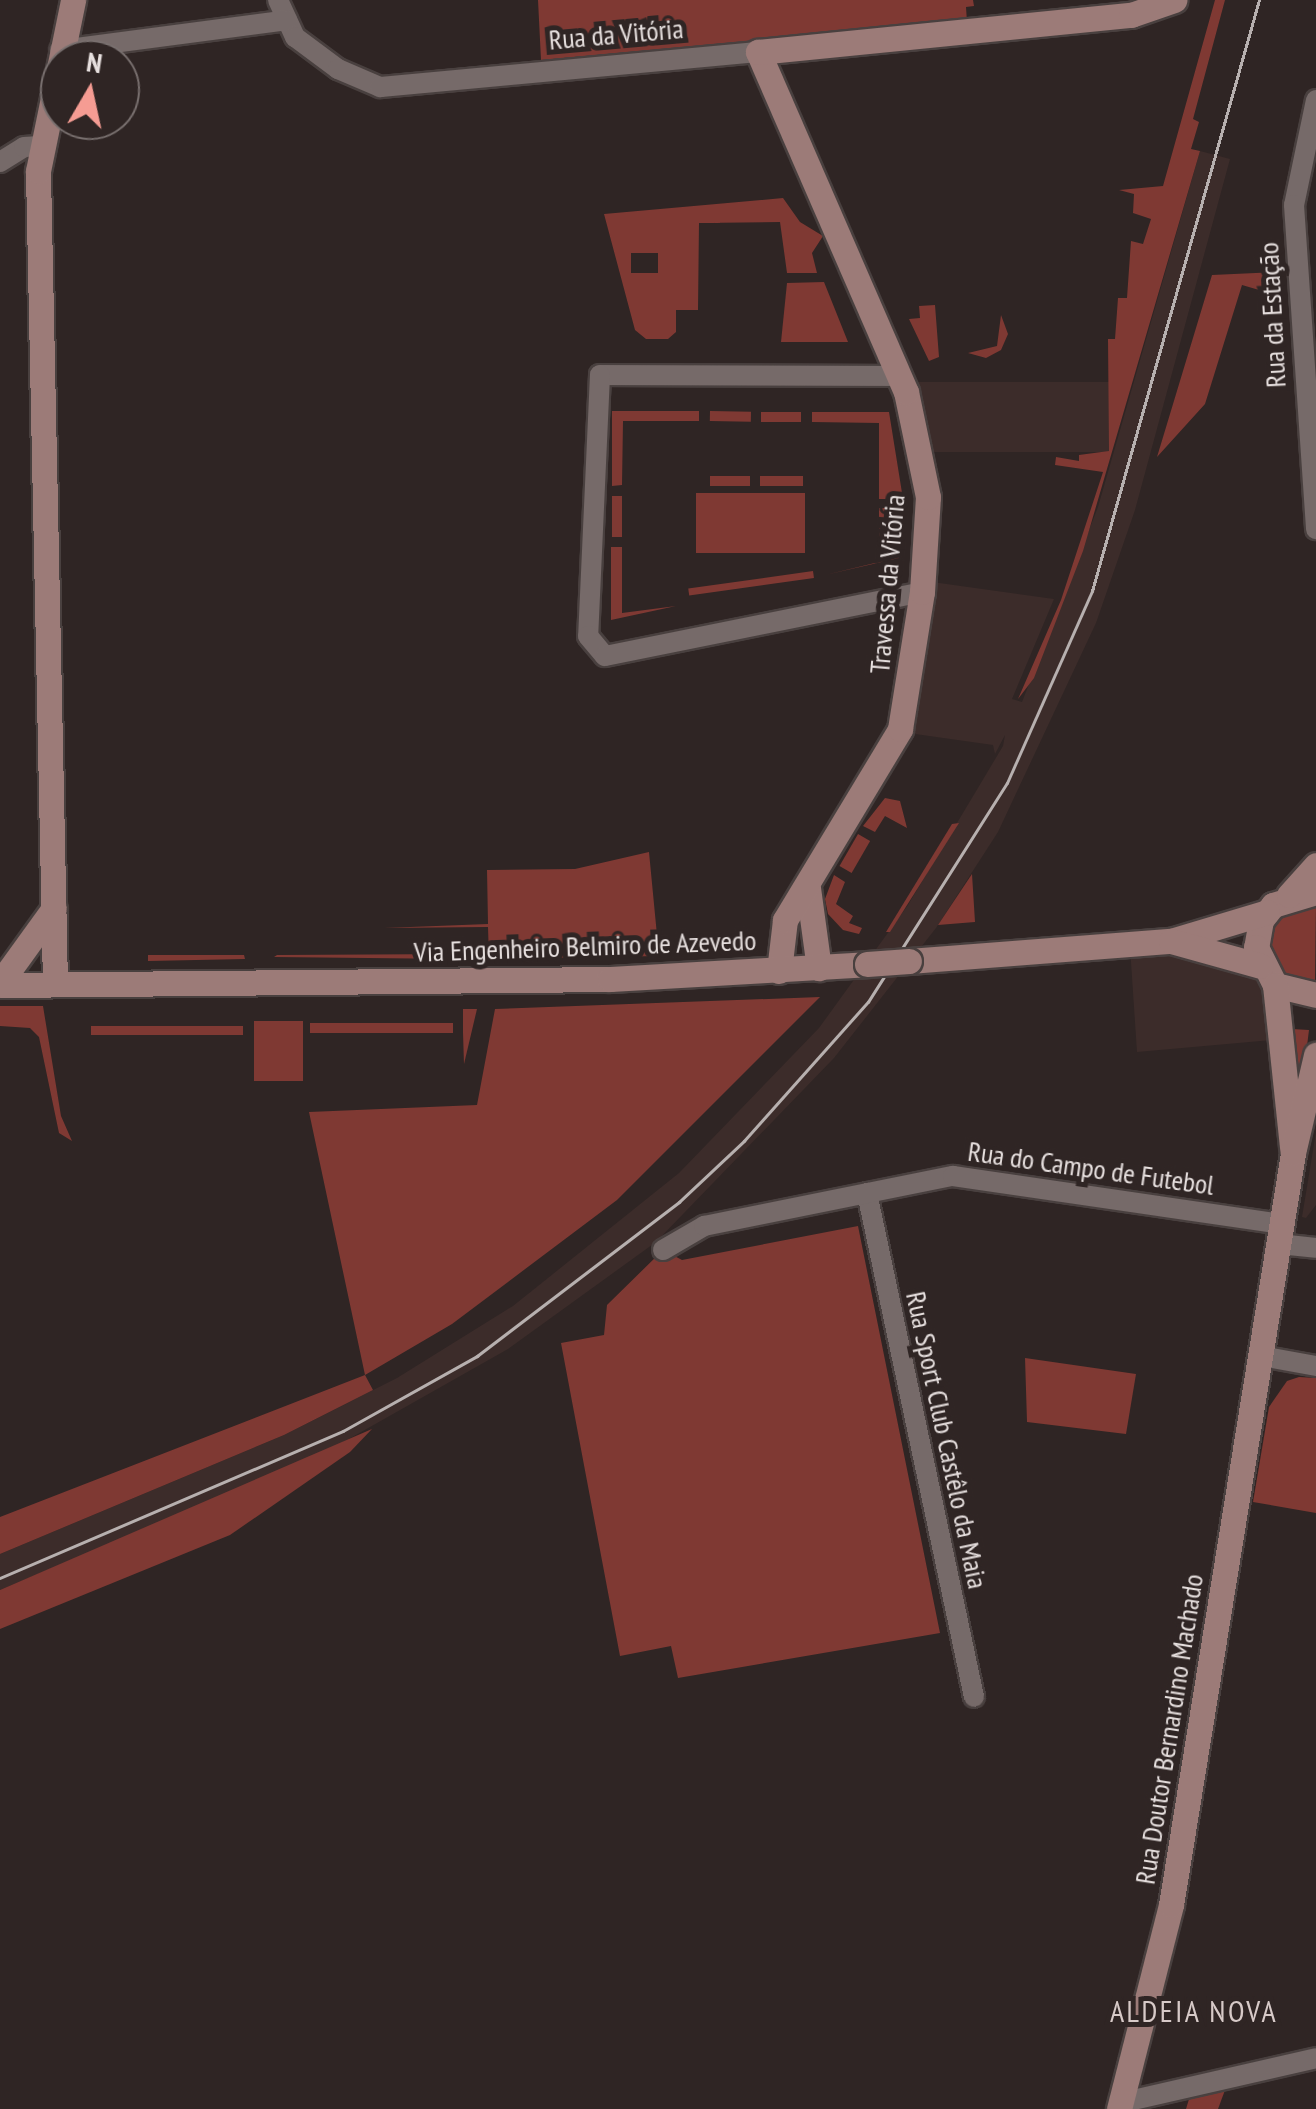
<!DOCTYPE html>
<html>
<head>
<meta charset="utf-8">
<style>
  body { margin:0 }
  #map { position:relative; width:1316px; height:2109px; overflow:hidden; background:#2f2524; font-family:"PT Sans Narrow",sans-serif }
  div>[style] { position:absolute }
  .built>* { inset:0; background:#3c2c2a; transform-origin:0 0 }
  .green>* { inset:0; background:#7f3933; transform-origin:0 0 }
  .roads { filter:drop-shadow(2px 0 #49403f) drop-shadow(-2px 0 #49403f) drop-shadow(0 2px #49403f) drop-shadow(0 -2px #49403f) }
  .street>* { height:20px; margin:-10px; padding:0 10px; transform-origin:10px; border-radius:10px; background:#766a69 }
  .secondary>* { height:25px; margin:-12.5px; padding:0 12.5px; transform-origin:12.5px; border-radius:12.5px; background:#9c7b78 }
  .tram>* { height:2.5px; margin:-1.25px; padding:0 1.25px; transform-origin:1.25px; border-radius:1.25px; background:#b7b0af }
  .bridges { filter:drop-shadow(2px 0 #49403f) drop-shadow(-2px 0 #49403f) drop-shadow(0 2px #49403f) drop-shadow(0 -2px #49403f) }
  .secondary-bridge>* { height:25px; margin:-12.5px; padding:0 12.5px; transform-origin:12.5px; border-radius:12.5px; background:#9c7b78 }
  span { translate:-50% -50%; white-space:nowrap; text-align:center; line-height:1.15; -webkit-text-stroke:10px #2f2524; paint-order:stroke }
  .street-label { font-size:28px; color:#e6dfde }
  .neighbourhood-label { font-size:30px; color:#d7cac8; letter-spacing:2.5px }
  .north { position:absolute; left:40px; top:40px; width:100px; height:100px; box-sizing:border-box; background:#2f2524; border:2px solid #786f6e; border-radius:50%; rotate:9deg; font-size:28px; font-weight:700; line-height:40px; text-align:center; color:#e6dfde }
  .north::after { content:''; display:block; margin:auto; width:35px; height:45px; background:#f59c93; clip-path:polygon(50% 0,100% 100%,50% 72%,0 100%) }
</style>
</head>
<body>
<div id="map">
  <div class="built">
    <div style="clip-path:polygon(1200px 151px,1230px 159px,1135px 510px,1096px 623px,998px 832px,936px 928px,834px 1058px,656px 1242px,508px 1349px,324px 1453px,0 1590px,0 1554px,284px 1435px,397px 1378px,513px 1306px,679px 1173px,819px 1028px,908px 905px,1003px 746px,1005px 735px,995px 754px,993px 745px,901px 732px,925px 581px,1054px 599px,1012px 699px,1022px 702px,1098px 507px)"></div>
    <div style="left:1109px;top:382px;width:70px;height:200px;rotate:90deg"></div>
    <div style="clip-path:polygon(1171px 944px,1258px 967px,1283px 1039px,1137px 1052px,1130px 947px)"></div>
    <div style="clip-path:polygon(1316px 1132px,1316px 1205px,1306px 1218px,1302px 1217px)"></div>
  </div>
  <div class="green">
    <div style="clip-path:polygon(538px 0,973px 0,974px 6px,966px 7px,967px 22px,541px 60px)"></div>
    <div style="clip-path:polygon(1215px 0,1225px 0,1193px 119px,1199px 122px,1191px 149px,1200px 151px,1083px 551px,1034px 678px,1018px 699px,1061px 600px,1103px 472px,1055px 465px,1056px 457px,1079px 461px,1079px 455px,1109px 451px,1108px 339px,1115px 339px,1118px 298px,1127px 298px,1131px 241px,1143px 244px,1151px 219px,1133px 213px,1134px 194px,1119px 190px,1163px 186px)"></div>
    <div style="clip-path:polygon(evenodd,783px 198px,800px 222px,823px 236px,812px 253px,817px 273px,787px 273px,780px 222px,699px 223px,698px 310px,676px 310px,676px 332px,668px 339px,646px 339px,635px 330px,604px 214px,783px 198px,631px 253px,658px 253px,658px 273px,631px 273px,631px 253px)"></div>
    <div style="clip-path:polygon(1279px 272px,1280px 296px,1242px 285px,1205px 404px,1157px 457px,1212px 275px)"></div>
    <div style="clip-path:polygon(824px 282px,848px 342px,781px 342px,787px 283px)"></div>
    <div style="clip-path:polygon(935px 305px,939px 357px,929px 361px,909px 319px,920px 318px,919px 306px)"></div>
    <div style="clip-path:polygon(1001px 315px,1008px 334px,1001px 350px,986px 358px,968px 353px,997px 346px)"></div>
    <div style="clip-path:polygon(612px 411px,699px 411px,699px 421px,623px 421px,622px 485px,612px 486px)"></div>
    <div style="left:710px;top:411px;width:41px;height:10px;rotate:1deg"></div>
    <div style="left:761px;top:412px;width:40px;height:10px"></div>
    <div style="clip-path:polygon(812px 412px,889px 412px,903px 499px,879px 499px,879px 423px,812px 422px)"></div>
    <div style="left:710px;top:476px;width:40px;height:10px"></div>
    <div style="left:760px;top:476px;width:43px;height:10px"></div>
    <div style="left:696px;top:493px;width:109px;height:60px"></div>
    <div style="left:612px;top:496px;width:10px;height:41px"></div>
    <div style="clip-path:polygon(879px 508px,903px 508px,899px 558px,825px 575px,879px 562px)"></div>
    <div style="clip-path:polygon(611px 547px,622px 547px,622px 613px,676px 606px,611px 620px)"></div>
    <div style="left:813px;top:571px;width:7px;height:126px;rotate:82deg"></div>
    <div style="clip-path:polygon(885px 798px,900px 801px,907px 828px,885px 816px,875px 832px,863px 826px)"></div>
    <div style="clip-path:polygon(959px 823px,890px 932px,886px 932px,952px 824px)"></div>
    <div style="left:858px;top:834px;width:14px;height:37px;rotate:30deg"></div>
    <div style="clip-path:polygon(649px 852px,659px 956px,489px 959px,488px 927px,384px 928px,488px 924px,487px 870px,575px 869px)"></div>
    <div style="clip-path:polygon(972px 874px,975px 922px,938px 925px)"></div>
    <div style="clip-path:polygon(834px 875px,845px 882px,836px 904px,853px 916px,849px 923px,862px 928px,859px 934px,843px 930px,828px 914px,825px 899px)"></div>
    <div style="clip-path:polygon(1302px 905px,1316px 905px,1315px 981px,1285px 974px,1270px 946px,1276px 922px)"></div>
    <div style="clip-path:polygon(460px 954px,460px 959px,274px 957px,277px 955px)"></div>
    <div style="clip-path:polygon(148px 955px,244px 955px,245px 959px,148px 961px)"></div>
    <div style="clip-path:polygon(820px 997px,617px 1200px,452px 1324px,365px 1375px,373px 1390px,284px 1435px,0 1554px,0 1517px,365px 1375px,309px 1112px,477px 1105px,495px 1009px)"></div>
    <div style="clip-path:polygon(0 1006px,43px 1006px,61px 1116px,72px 1141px,59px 1133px,39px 1037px,30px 1028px,0 1026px)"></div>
    <div style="clip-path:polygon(463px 1009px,477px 1009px,464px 1064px,463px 1033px)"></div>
    <div style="left:254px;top:1021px;width:49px;height:60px"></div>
    <div style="left:453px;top:1023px;width:10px;height:143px;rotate:90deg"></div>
    <div style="left:243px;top:1026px;width:9px;height:152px;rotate:90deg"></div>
    <div style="clip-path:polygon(1292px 1029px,1309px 1030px,1299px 1110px,1294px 1049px)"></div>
    <div style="clip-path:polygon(858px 1226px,940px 1633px,678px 1678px,671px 1646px,620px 1656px,561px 1343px,604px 1335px,607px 1305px,663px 1250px,682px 1260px)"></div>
    <div style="clip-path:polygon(1025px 1358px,1136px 1374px,1126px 1434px,1027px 1422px)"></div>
    <div style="clip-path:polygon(1299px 1377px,1316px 1378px,1316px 1513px,1253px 1502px,1269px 1407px,1287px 1381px)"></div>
    <div style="clip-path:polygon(372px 1429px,350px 1452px,230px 1535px,0 1629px,0 1590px)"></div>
    <div style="clip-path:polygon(1228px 2082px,1218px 2109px,1186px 2109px,1192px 2089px)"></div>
  </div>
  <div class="roads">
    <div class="street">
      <div style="left:278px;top:0;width:41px;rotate:65.3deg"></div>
      <div style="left:295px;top:37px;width:54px;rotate:36.7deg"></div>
      <div style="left:338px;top:69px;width:46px;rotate:23.2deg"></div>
      <div style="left:380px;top:87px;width:380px;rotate:-5.3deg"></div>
      <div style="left:60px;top:50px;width:229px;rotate:-7.5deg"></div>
      <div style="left:1316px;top:100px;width:107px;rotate:101.8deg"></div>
      <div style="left:1294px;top:205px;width:325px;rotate:86.1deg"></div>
      <div style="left:0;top:162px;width:28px;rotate:-32deg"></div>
      <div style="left:24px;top:147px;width:16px;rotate:-4deg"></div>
      <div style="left:899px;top:376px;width:299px;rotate:-179.8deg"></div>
      <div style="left:600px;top:375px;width:261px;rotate:92.6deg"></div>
      <div style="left:588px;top:636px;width:26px;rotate:50deg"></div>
      <div style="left:605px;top:656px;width:323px;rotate:-11.4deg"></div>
      <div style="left:867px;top:1193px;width:515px;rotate:78.01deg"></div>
      <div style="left:1279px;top:1244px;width:37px;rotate:6deg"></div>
      <div style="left:663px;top:1250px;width:48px;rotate:-30.3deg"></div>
      <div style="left:704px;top:1226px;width:254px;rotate:-11.4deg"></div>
      <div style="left:953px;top:1176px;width:333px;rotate:8.3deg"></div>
      <div style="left:1261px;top:1356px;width:56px;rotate:10.3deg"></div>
      <div style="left:1120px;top:2103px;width:201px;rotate:-12.9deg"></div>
    </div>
    <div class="secondary">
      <div style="left:808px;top:888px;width:81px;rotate:82.2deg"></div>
      <div style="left:1316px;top:892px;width:45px;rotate:163.2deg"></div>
      <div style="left:1273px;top:905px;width:19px;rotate:129deg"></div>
      <div style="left:1261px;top:920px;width:27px;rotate:100deg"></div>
      <div style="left:1256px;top:947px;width:42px;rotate:63.4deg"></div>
      <div style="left:1275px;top:985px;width:42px;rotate:13.7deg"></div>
      <div style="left:1289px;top:895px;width:40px;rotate:-48deg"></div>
      <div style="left:1171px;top:941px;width:100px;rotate:-16.8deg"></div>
      <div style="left:909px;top:961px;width:263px;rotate:-4.4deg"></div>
      <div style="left:1171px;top:941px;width:93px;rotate:15.5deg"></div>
      <div style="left:779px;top:971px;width:51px;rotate:-83.3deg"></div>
      <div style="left:785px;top:920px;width:223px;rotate:-58.9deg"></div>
      <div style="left:900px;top:729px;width:139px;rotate:-80.9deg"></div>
      <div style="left:922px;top:592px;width:95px;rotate:-86.4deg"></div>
      <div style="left:928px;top:497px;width:107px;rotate:-101.8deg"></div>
      <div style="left:906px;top:392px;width:371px;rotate:-113.5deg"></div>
      <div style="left:758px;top:52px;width:375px;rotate:-5.7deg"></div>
      <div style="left:1131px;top:15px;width:46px;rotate:-19.2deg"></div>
      <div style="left:0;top:983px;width:92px;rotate:-54.2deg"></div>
      <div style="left:55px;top:984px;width:813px;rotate:-91.2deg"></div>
      <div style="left:38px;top:171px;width:175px;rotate:-78.4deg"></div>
      <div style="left:0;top:985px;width:610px;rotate:-0.56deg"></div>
      <div style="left:610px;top:979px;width:257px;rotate:-3.3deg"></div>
      <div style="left:1275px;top:985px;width:164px;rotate:84deg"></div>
      <div style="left:1119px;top:2109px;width:211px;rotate:-75.7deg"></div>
      <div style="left:1171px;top:1905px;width:762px;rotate:-80.78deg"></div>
      <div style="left:1293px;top:1153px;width:101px;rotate:-76.8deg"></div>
    </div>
  </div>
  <div class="tram">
    <div style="left:0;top:1578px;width:373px;rotate:-23.2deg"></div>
    <div style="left:343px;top:1431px;width:154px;rotate:-29.2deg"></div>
    <div style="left:477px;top:1356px;width:254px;rotate:-37.3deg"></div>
    <div style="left:679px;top:1202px;width:89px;rotate:-43.2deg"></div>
    <div style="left:744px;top:1141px;width:186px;rotate:-48.3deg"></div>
    <div style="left:868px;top:1002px;width:259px;rotate:-57.6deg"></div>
    <div style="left:1007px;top:783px;width:210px;rotate:-66.1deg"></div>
    <div style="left:1092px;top:591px;width:614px;rotate:-74.22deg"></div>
  </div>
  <div class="bridges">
    <div class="secondary-bridge">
      <div style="left:867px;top:964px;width:42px;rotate:-4.1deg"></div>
    </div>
  </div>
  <div class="street-label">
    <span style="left:616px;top:34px;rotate:-5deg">Rua da Vitória</span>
    <span style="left:1272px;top:315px;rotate:-93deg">Rua da Estação</span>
    <span style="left:887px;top:584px;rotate:-85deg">Travessa da Vitória</span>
    <span style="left:585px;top:946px;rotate:-2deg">Via Engenheiro Belmiro de Azevedo</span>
    <span style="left:1091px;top:1168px;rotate:8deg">Rua do Campo de Futebol</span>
    <span style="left:947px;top:1440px;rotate:78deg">Rua Sport Club Castêlo da Maia</span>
    <span style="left:1169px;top:1729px;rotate:-81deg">Rua Doutor Bernardino Machado</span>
  </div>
  <div class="neighbourhood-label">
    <span style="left:1194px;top:2011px">ALDEIA NOVA</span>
  </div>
  <div class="north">N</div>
</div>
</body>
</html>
